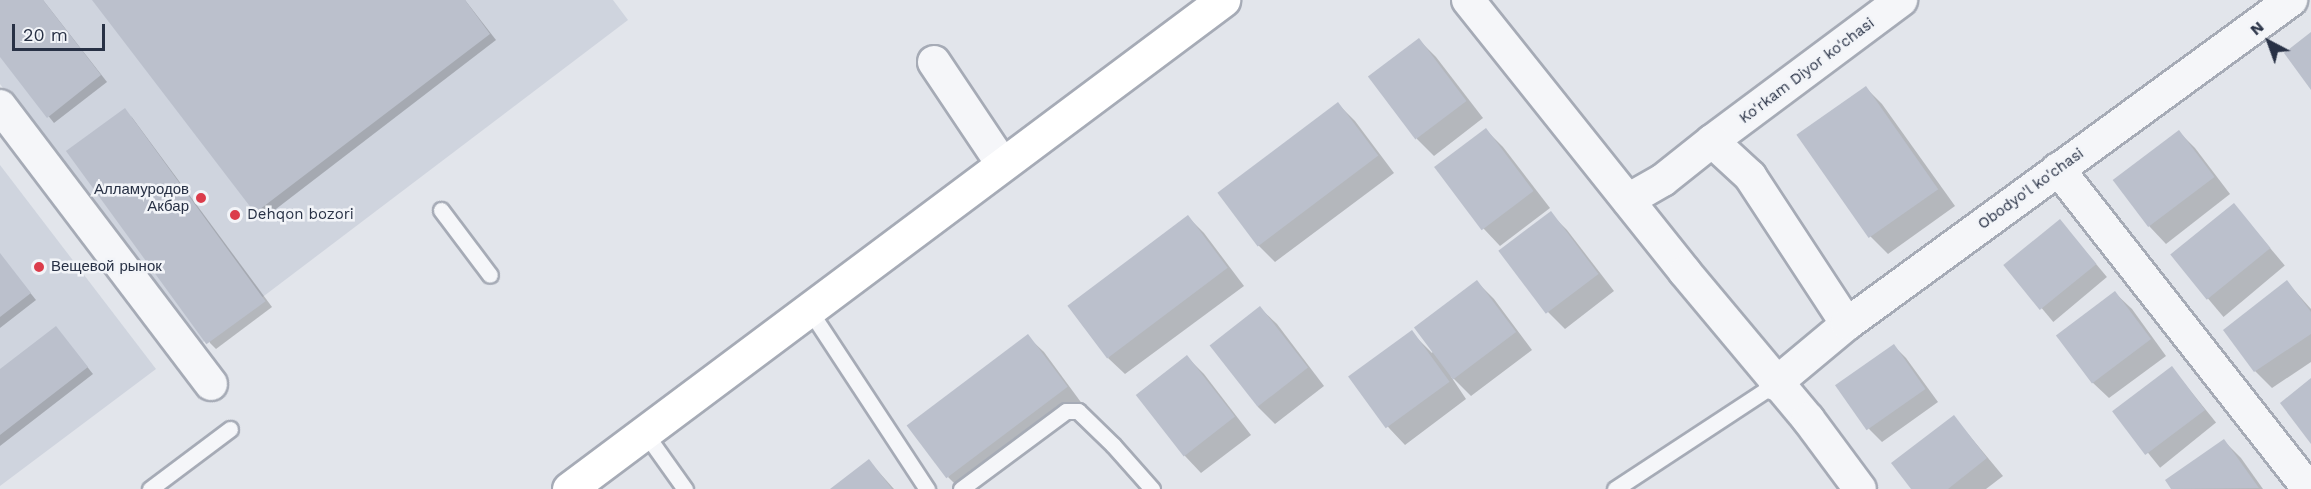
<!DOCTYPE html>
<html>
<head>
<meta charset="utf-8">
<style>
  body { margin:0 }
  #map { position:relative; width:2311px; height:489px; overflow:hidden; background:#e2e5eb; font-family:"Work Sans",sans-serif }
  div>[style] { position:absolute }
  .built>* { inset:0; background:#cfd4de }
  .shadow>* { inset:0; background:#0003; transform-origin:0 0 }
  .building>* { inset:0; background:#bbc0cc; transform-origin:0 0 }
  .roads { filter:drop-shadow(2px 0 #a6abb6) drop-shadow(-2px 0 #a6abb6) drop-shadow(0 2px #a6abb6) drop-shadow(0 -2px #a6abb6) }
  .lane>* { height:15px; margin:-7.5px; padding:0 7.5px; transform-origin:7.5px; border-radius:7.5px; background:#f5f6f9 }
  .street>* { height:32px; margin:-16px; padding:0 16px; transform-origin:16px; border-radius:16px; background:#f5f6f9 }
  .secondary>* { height:33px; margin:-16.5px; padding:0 16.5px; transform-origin:16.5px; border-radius:16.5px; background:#fff }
  .dots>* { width:16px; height:16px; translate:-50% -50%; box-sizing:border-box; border:3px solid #f2f4f8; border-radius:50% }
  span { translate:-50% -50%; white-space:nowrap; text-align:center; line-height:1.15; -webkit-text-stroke:5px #f2f4f8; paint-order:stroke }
  .street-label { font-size:15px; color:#283145 }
  .poi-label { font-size:15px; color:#283145 }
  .right { translate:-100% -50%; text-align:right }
  .left { translate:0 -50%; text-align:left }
  .north { position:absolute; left:2239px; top:12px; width:60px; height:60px; -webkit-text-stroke:4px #f2f4f8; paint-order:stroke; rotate:319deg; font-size:16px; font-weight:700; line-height:24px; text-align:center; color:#283145 }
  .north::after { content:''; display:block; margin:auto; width:21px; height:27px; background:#283145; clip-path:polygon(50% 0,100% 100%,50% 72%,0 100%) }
  .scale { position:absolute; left:12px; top:24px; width:93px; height:27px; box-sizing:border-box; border:3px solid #283145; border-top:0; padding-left:8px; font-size:18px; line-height:21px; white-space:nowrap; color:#283145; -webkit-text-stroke:4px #f2f4f8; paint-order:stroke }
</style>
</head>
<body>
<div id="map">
  <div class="built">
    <div style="clip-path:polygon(0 0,613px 0,628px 20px,198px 346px,0 84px)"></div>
    <div style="clip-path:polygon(0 165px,156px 369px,0 486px)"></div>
  </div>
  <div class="shadow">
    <div style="clip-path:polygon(0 0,43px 0,107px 82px,54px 123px,0 55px)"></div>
    <div style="clip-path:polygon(93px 0,465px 0,496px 40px,263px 219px)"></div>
    <div style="clip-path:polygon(1419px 40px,1436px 57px,1483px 118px,1434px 156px,1417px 139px)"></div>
    <div style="clip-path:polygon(1866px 88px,1882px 104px,1955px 206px,1888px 254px,1871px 237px,1799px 135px)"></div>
    <div style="clip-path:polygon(1338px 104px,1355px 121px,1394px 173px,1275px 262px,1258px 245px)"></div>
    <div style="clip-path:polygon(131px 116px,272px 307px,216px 349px,210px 343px)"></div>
    <div style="clip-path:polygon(1486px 130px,1503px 147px,1550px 208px,1500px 246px,1484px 229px,1437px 168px)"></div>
    <div style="clip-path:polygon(2179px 132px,2195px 148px,2230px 194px,2166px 244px,2150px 227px,2119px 185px)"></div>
    <div style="left:2234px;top:205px;width:79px;height:80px;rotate:50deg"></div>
    <div style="clip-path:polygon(1550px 213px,1567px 230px,1614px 291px,1565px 329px,1548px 312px,1501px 251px)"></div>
    <div style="clip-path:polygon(1188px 217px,1204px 233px,1244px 286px,1125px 374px,1108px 358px)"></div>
    <div style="left:2060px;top:221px;width:73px;height:70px;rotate:50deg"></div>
    <div style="clip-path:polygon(0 255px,36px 300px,0 328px)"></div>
    <div style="clip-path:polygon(1477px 282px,1494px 299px,1532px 350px,1471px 396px,1450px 375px,1466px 399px,1405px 445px,1389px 428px,1351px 378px,1411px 332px,1432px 353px)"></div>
    <div style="clip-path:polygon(2287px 282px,2311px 309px,2311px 362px,2272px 388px,2255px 371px,2225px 330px)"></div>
    <div style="clip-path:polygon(2115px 293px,2132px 309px,2166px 356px,2109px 398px,2092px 382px)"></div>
    <div style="clip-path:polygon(1260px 308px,1277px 324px,1324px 386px,1275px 424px,1258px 407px)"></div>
    <div style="clip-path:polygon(56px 328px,93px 374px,0 446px,0 371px)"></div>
    <div style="clip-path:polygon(1027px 336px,1044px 352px,1083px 405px,970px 489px,960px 489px,948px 477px)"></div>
    <div style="clip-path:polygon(1894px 346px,1906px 358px,1938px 402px,1882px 442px,1870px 430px,1838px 386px)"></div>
    <div style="clip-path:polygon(1187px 357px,1204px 374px,1251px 435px,1201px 473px,1185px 456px)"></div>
    <div style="left:2172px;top:368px;width:70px;height:72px;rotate:51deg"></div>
    <div style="clip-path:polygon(1954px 417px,2003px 476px,1986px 489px,1913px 489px)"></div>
    <div style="clip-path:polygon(2224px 441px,2241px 458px,2263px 489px,2173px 489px,2167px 481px)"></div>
    <div style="clip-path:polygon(869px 461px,894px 489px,832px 489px)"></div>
  </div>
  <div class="building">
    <div style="clip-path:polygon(0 0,43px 0,101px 75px,47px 118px,0 57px)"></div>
    <div style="clip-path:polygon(92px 0,465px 0,490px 34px,255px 213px)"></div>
    <div style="clip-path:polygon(2311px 32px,2311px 90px,2284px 53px)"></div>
    <div style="left:1419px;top:38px;width:79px;height:64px;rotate:53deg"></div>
    <div style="left:1866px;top:86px;width:126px;height:85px;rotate:55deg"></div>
    <div style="left:1338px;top:102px;width:67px;height:151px;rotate:53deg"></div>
    <div style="left:125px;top:108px;width:239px;height:73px;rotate:54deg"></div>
    <div style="left:1486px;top:128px;width:79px;height:65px;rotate:53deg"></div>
    <div style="left:2179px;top:130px;width:59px;height:83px;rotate:53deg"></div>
    <div style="left:2234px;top:203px;width:58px;height:82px;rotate:51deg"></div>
    <div style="left:1551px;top:211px;width:79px;height:66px;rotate:53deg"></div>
    <div style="left:1188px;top:215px;width:66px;height:151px;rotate:53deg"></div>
    <div style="left:2060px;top:219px;width:58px;height:73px;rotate:51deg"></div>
    <div style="clip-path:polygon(0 253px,31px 293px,0 317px)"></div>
    <div style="left:1477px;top:280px;width:65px;height:79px;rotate:53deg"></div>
    <div style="clip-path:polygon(2287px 280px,2311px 312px,2311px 334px,2254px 372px,2223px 330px)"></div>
    <div style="left:2115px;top:291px;width:60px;height:74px;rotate:53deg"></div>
    <div style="left:1260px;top:306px;width:78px;height:64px;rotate:52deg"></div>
    <div style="clip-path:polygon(56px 326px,88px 367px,0 435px,0 369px)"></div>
    <div style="left:1412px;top:330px;width:64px;height:79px;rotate:54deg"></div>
    <div style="left:1028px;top:334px;width:66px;height:152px;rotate:53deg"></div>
    <div style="left:1894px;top:344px;width:55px;height:72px;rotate:55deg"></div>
    <div style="left:1187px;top:355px;width:78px;height:65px;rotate:52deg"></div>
    <div style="left:2172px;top:366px;width:55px;height:75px;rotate:53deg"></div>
    <div style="clip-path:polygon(2311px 378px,2311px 444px,2280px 403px)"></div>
    <div style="clip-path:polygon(1954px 415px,1987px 458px,1948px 489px,1911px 489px,1891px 463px)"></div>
    <div style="clip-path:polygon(2224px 439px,2259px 488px,2171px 489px,2165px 480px)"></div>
    <div style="clip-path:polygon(869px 459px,892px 489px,830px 489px)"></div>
  </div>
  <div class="roads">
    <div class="lane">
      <div style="left:441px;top:210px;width:81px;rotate:53deg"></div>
      <div style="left:808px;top:308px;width:217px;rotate:56.7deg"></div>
      <div style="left:645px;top:433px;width:69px;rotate:54.5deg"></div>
      <div style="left:150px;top:489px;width:100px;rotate:-36.9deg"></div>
      <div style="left:961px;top:489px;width:131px;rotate:-36.6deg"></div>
      <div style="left:1066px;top:411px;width:12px"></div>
      <div style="left:1078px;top:411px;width:49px;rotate:44.2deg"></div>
      <div style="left:1113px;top:445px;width:59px;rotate:48.4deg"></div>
      <div style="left:1615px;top:489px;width:191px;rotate:-33.3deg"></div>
    </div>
    <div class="street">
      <div style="left:1468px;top:0;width:348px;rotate:51.4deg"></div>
      <div style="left:1685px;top:272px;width:192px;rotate:50.1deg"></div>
      <div style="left:1808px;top:419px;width:87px;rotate:53.4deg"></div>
      <div style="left:934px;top:62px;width:124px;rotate:56.2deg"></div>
      <div style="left:0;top:106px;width:349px;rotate:52.8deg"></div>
      <div style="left:1712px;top:141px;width:236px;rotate:-36.7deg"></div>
      <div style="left:2058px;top:169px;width:407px;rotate:51.9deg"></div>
      <div style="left:1628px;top:200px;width:40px;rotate:-29.7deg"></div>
      <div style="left:1663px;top:180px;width:63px;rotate:-38.5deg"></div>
      <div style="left:1712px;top:141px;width:52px;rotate:42.6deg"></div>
      <div style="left:1750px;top:176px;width:177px;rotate:56.8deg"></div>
      <div style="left:1775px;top:384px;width:94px;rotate:-39.8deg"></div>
      <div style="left:1847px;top:324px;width:550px;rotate:-36.12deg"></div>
    </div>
    <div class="secondary">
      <div style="left:569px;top:489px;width:817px;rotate:-36.79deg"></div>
    </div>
  </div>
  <div class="dots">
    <div style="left:201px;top:198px;background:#db3c4b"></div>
    <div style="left:235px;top:215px;background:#db3c4b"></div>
    <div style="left:39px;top:267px;background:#db3c4b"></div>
  </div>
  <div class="street-label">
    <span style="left:1807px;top:71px;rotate:-37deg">Ko'rkam Diyor ko'chasi</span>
    <span style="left:2031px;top:189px;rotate:-36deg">Obodyo'l ko'chasi</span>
  </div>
  <div class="poi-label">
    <span class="right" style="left:189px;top:198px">Алламуродов<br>Акбар</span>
    <span class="left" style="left:247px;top:215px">Dehqon bozori</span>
    <span class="left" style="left:51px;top:267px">Вещевой рынок</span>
  </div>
  <div class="north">N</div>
  <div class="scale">20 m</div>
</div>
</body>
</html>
